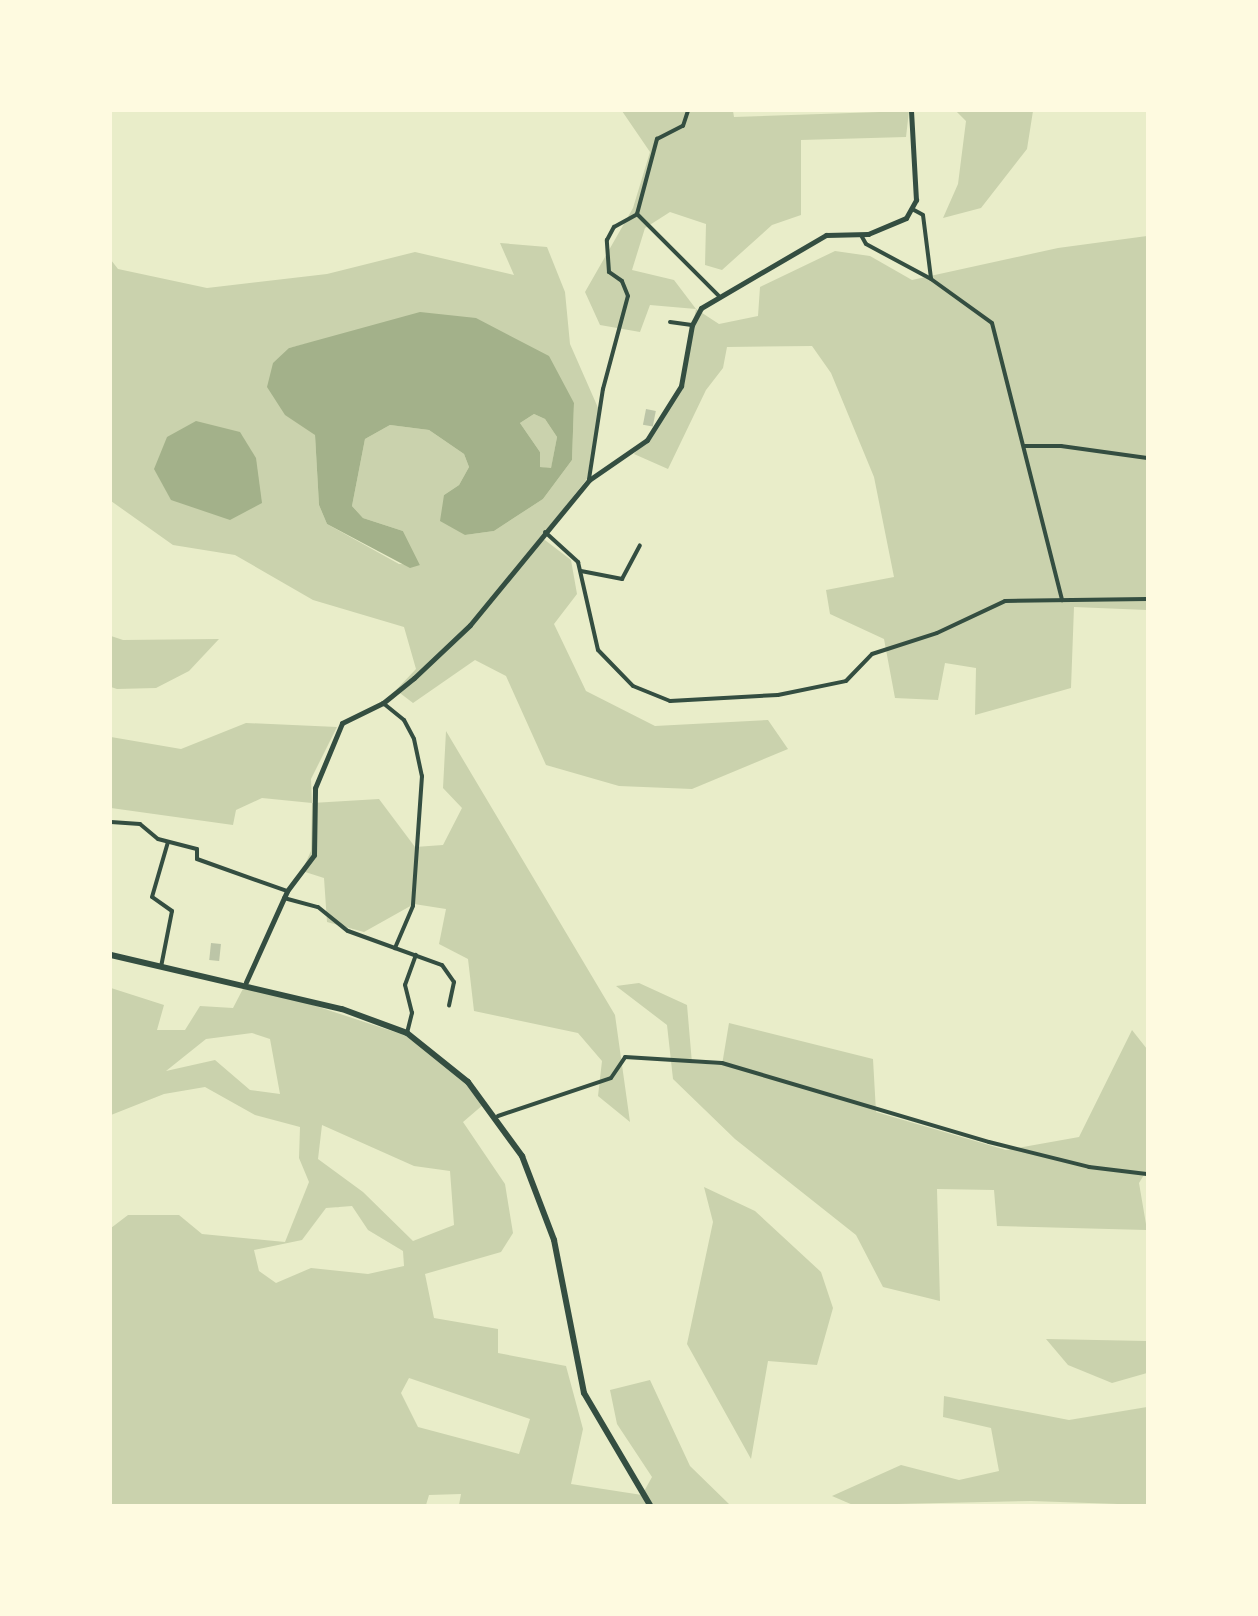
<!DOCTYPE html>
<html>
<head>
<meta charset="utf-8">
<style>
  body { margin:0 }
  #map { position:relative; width:1258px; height:1616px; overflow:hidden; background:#e9edc9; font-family:Roboto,sans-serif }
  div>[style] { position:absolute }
  .green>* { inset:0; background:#cad2ad }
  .water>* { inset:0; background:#a3b18a }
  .building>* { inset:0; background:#bcc5a7; transform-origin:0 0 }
  .minor>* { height:4px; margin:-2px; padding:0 2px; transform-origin:2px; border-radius:2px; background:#344e41 }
  .tertiary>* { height:5px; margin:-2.5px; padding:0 2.5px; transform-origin:2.5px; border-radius:2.5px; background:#344e41 }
  .primary>* { height:6px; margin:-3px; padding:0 3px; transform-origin:3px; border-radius:3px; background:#344e41 }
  span { translate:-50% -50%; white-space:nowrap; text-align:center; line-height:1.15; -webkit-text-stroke:4.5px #fefae0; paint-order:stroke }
  .frame { position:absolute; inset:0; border:112px solid #fefae0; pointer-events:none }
</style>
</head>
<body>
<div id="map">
  <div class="green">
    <div style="clip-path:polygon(622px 111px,733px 111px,734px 117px,909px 111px,906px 137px,801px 140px,801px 215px,772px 225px,722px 270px,705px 265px,706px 224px,670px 212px,645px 228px,632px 270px,674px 280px,696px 309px,719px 324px,758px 316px,760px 287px,835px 251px,870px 256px,912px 280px,1058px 248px,1147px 236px,1147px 610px,1074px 607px,1071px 688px,975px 715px,976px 668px,945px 663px,938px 700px,895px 698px,884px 639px,830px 614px,826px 590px,894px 577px,874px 477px,831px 373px,812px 346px,727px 347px,723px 368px,706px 390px,668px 469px,634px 454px,665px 417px,681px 386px,696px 309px,650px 305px,640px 332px,600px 325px,585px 292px,633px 208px,650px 152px)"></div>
    <div style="clip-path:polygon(956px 111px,1033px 111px,1027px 149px,981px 208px,943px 218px,958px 184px,966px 121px)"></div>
    <div style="clip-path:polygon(evenodd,500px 243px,547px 247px,565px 292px,570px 344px,599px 410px,587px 479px,541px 537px,571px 560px,577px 594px,554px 624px,586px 691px,655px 726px,768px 720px,788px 749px,692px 789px,619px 786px,546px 765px,506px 676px,475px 660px,413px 703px,396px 690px,416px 669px,404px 627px,313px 600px,235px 555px,173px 545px,111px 501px,111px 260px,118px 269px,207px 288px,327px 274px,415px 252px,514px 275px,500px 243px,338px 336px,574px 403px,572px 460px,543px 499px,494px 531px,465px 535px,444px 495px,459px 485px,469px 467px,464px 454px,429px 430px,390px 425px,365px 439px,352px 506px,363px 518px,403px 531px,420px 565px,399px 564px,327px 524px,319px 505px,315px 435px,289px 348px,338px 336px)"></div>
    <div style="clip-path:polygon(534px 414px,545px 419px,557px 437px,551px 469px,540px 467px,540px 452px,520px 423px)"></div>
    <div style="clip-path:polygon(111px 636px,123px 640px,219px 639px,189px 671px,156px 688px,117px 689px,111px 687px)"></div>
    <div style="clip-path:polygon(246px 723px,337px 727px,311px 779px,312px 803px,379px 799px,415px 847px,443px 845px,462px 808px,443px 788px,446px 731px,615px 1015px,630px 1122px,598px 1096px,602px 1061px,578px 1033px,474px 1011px,468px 959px,439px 944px,446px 909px,414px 904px,364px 932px,327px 922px,324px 878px,302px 871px,311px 851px,312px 803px,262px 798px,236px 810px,233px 825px,111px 808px,111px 737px,181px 749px)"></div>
    <div style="clip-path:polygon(evenodd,246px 983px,407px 1036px,450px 1067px,484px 1104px,463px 1122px,505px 1184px,513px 1233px,501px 1252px,425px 1274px,434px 1318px,498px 1329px,498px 1353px,566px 1366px,583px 1429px,571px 1484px,642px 1495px,652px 1477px,617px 1424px,610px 1390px,650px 1380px,690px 1466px,730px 1505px,459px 1505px,461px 1494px,429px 1495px,426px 1505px,111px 1505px,111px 1228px,128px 1215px,179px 1215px,202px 1234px,285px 1242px,309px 1182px,299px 1158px,300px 1127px,255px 1115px,205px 1087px,164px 1094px,111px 1115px,111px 988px,164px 1005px,157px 1030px,185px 1030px,200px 1006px,233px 1008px,246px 983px,252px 1033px,270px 1039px,280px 1094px,250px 1090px,215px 1060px,166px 1071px,206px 1039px,252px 1033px,246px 983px,322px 1125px,414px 1166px,450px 1171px,454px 1225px,413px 1241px,363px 1192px,318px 1159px,322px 1125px,246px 983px,352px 1206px,368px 1230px,403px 1251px,404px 1266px,368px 1274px,311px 1268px,276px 1283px,259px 1271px,254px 1250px,302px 1240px,326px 1208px,352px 1206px,246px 983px,409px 1378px,530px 1419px,519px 1454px,418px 1427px,401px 1393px,409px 1378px)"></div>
    <div style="clip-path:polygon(639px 983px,687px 1005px,692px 1063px,722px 1065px,729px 1023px,873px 1059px,876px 1112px,1006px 1150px,1079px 1137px,1132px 1030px,1147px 1049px,1147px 1170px,1139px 1183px,1147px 1230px,1147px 1278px,1146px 1230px,997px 1226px,994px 1190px,937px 1189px,940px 1301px,883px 1287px,856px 1235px,735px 1139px,673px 1079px,667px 1025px,616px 986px)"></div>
    <div style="clip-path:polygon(704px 1187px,755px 1211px,821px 1272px,833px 1308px,817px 1365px,768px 1361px,751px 1459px,687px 1344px,713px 1222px)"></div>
    <div style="clip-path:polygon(1046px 1339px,1147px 1341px,1147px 1373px,1112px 1383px,1068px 1365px)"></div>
    <div style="clip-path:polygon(944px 1396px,1069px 1420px,1147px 1407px,1147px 1505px,1031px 1501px,853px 1505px,832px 1496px,901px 1465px,959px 1480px,999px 1471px,991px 1428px,943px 1417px)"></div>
  </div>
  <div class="water">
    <div style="clip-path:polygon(evenodd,420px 312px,476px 318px,549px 356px,574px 403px,572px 460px,543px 499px,494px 531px,465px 535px,440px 521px,444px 495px,459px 485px,469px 467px,464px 454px,429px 430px,390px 425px,365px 439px,352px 506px,363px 518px,403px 531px,420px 565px,410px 568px,327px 524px,319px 505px,315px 435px,285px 415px,267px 387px,273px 363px,289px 348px,420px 312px,534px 414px,545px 419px,557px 437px,551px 468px,540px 467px,540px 452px,520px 423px,534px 414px)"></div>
    <div style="clip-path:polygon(196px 421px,240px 432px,256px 458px,262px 503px,230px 520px,171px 500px,154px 469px,167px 437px)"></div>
  </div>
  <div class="building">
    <div style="left:646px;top:409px;width:10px;height:16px;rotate:11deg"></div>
    <div style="left:211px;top:943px;width:10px;height:17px;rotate:6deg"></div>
  </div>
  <div class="minor">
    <div style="left:914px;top:210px;width:10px;rotate:29deg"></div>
    <div style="left:923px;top:215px;width:64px;rotate:82.8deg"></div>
    <div style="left:637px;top:214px;width:115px;rotate:45deg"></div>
    <div style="left:861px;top:235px;width:10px;rotate:61deg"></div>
    <div style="left:866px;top:244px;width:74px;rotate:28.3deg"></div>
    <div style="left:931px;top:279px;width:75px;rotate:35.8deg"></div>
    <div style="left:992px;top:323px;width:286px;rotate:75.8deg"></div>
    <div style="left:670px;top:322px;width:22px;rotate:8deg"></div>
    <div style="left:1024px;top:446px;width:37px"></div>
    <div style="left:1061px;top:446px;width:87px;rotate:7.9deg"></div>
    <div style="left:589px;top:479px;width:91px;rotate:-81.2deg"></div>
    <div style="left:603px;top:389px;width:96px;rotate:-75deg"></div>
    <div style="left:628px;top:296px;width:16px;rotate:-112deg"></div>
    <div style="left:622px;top:281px;width:16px;rotate:-145deg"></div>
    <div style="left:609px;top:272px;width:32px;rotate:-94deg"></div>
    <div style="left:607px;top:240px;width:15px;rotate:-62deg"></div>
    <div style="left:614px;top:227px;width:26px;rotate:-29deg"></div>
    <div style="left:637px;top:214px;width:78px;rotate:-75.1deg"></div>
    <div style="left:657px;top:139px;width:29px;rotate:-27deg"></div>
    <div style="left:683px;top:126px;width:16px;rotate:-72deg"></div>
    <div style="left:545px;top:532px;width:45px;rotate:42.3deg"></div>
    <div style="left:578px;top:562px;width:90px;rotate:77.2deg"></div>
    <div style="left:598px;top:650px;width:50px;rotate:45.8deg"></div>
    <div style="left:633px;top:686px;width:40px;rotate:22deg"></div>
    <div style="left:670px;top:701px;width:108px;rotate:-3.2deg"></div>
    <div style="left:778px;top:695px;width:69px;rotate:-11.6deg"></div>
    <div style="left:846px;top:681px;width:37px;rotate:-46deg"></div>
    <div style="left:872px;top:654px;width:68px;rotate:-17.9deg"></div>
    <div style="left:937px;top:633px;width:75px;rotate:-25.2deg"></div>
    <div style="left:1005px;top:601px;width:142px;rotate:-0.8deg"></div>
    <div style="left:581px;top:571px;width:42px;rotate:11deg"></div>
    <div style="left:622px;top:579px;width:38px;rotate:-62deg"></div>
    <div style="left:383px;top:703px;width:27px;rotate:39deg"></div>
    <div style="left:404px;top:720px;width:21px;rotate:62deg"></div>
    <div style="left:414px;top:739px;width:38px;rotate:78deg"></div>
    <div style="left:422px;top:776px;width:130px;rotate:94deg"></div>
    <div style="left:413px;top:906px;width:46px;rotate:113.2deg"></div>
    <div style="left:111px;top:822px;width:29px;rotate:4deg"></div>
    <div style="left:140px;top:824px;width:23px;rotate:40deg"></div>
    <div style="left:158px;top:839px;width:40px;rotate:14.4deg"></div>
    <div style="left:197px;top:849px;width:10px;rotate:90deg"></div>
    <div style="left:197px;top:859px;width:96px;rotate:19.6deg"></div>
    <div style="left:284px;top:898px;width:35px;rotate:15deg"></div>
    <div style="left:318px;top:907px;width:38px;rotate:39deg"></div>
    <div style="left:348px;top:931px;width:100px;rotate:19.9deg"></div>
    <div style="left:442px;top:965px;width:21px;rotate:55deg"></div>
    <div style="left:454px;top:982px;width:24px;rotate:102deg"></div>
    <div style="left:161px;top:967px;width:57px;rotate:-78.9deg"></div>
    <div style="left:172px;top:911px;width:24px;rotate:-145deg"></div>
    <div style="left:152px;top:897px;width:57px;rotate:-73.8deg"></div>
    <div style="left:407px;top:1033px;width:21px;rotate:-76deg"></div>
    <div style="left:412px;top:1013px;width:29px;rotate:-104deg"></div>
    <div style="left:405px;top:985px;width:32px;rotate:-70deg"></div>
    <div style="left:498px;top:1116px;width:119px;rotate:-18.6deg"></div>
    <div style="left:611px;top:1078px;width:25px;rotate:-56deg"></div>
    <div style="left:625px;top:1057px;width:97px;rotate:3.5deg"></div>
    <div style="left:722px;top:1063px;width:278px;rotate:16.5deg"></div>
    <div style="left:989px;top:1142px;width:103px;rotate:14deg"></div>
    <div style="left:1089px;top:1167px;width:58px;rotate:6.9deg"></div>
  </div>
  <div class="tertiary">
    <div style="left:246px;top:982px;width:100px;rotate:-65.7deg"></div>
    <div style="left:287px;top:891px;width:45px;rotate:-53.1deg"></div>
    <div style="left:314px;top:855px;width:67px;rotate:-89.1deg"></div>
    <div style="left:315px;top:788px;width:70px;rotate:-67.4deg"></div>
    <div style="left:342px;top:723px;width:46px;rotate:-26deg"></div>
    <div style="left:383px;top:703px;width:40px;rotate:-39deg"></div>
    <div style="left:414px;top:678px;width:77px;rotate:-43.4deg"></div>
    <div style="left:470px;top:625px;width:188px;rotate:-50.6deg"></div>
    <div style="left:589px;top:480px;width:70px;rotate:-34.6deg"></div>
    <div style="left:647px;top:440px;width:64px;rotate:-57.8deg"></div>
    <div style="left:681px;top:386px;width:62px;rotate:-79.8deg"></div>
    <div style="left:692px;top:325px;width:19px;rotate:-62deg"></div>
    <div style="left:701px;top:308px;width:145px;rotate:-30.3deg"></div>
    <div style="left:826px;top:235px;width:42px;rotate:-1.4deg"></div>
    <div style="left:868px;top:234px;width:41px;rotate:-22.8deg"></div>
    <div style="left:906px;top:218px;width:21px;rotate:-61deg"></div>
    <div style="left:916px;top:200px;width:89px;rotate:-93.2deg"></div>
  </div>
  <div class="primary">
    <div style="left:111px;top:955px;width:237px;rotate:13.2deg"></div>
    <div style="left:342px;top:1009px;width:69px;rotate:20.3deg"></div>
    <div style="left:407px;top:1033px;width:78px;rotate:38.8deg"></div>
    <div style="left:468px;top:1082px;width:92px;rotate:53.9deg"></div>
    <div style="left:522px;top:1156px;width:90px;rotate:69.1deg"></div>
    <div style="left:554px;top:1240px;width:156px;rotate:78.9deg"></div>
    <div style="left:584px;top:1393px;width:130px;rotate:59.5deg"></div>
  </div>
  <div class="frame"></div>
</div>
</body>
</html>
